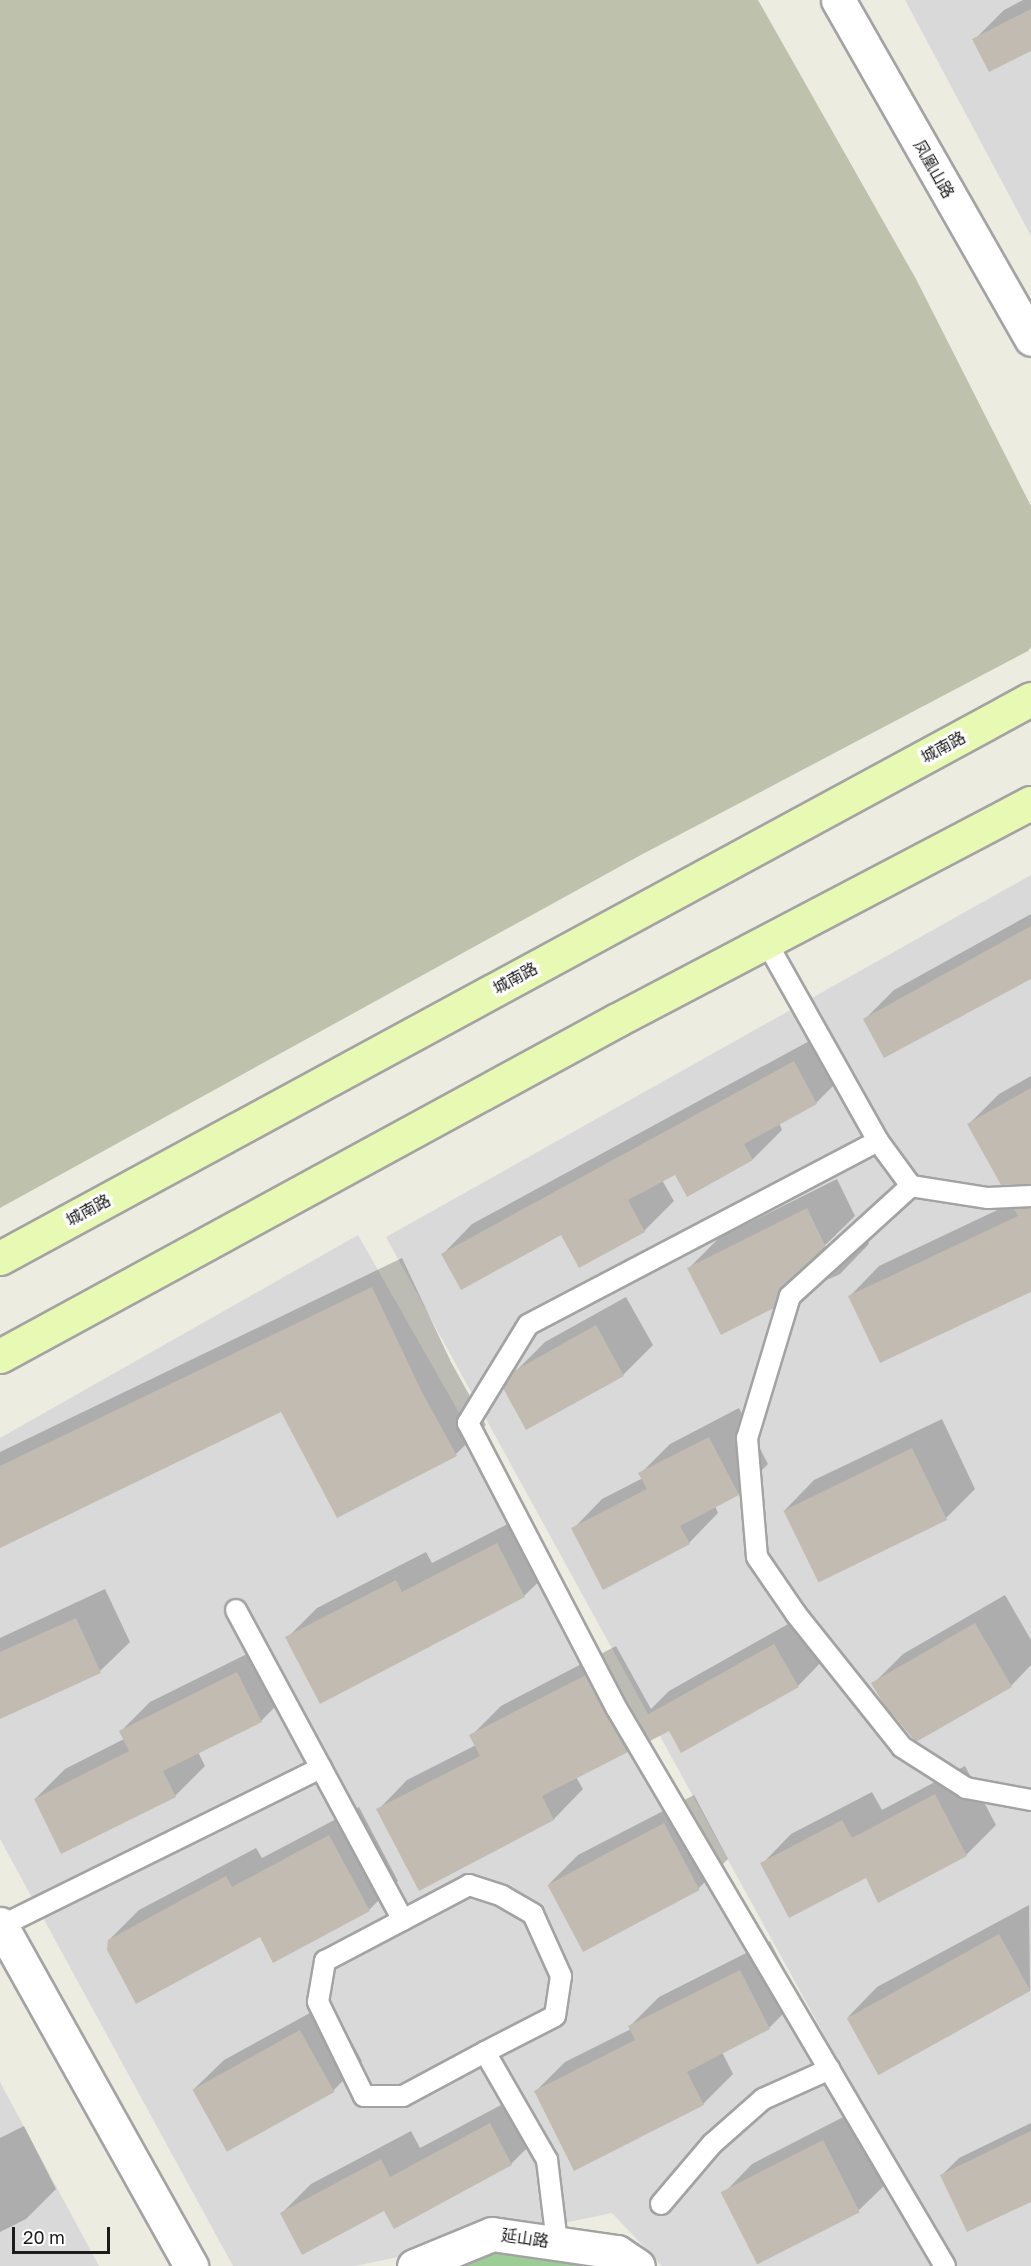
<!DOCTYPE html>
<html>
<head>
<meta charset="utf-8">
<style>
  body { margin:0 }
  #map { position:relative; width:1031px; height:2266px; overflow:hidden; background:#edece1; font-family:"Golos Text","Noto Sans SC",sans-serif }
  div>[style] { position:absolute }
  .residential>* { inset:0; background:#dad9d9 }
  .construction>* { inset:0; background:#bec2ad }
  .forest>* { inset:0; background:#9ccd96 }
  .shadow>* { inset:0; background:#0003 }
  .building>* { inset:0; background:#c2bbb1; transform-origin:0 0 }
  .roads { filter:drop-shadow(2px 0 #a3a3a3) drop-shadow(-2px 0 #a3a3a3) drop-shadow(0 2px #a3a3a3) drop-shadow(0 -2px #a3a3a3) }
  .service>* { height:20px; margin:-10px; padding:0 10px; transform-origin:10px; border-radius:10px; background:#fff }
  .minor>* { height:33px; margin:-16.5px; padding:0 16.5px; transform-origin:16.5px; border-radius:16.5px; background:#fff }
  .tertiary>* { height:33px; margin:-16.5px; padding:0 16.5px; transform-origin:16.5px; border-radius:16.5px; background:#fff }
  .secondary>* { height:33px; margin:-16.5px; padding:0 16.5px; transform-origin:16.5px; border-radius:16.5px; background:#e8f9b4 }
  span { translate:-50% -50%; white-space:nowrap; text-align:center; line-height:1.15; -webkit-text-stroke:6px #fff; paint-order:stroke }
  .street-label { font-size:16px; color:#1c1c1c }
  .scale { position:absolute; left:12px; top:2227px; width:98px; height:27px; box-sizing:border-box; border:3px solid #1c1c1c; border-top:0; padding-left:8px; font-size:18px; line-height:21px; white-space:nowrap; color:#1c1c1c; -webkit-text-stroke:4px #fff; paint-order:stroke }
</style>
</head>
<body>
<div id="map">
  <div class="residential">
    <div style="clip-path:polygon(905px 0,1031px 0,1031px 236px)"></div>
    <div style="clip-path:polygon(1031px 875px,1031px 2266px,951px 2266px,386px 1237px)"></div>
    <div style="clip-path:polygon(358px 1235px,945px 2266px,662px 2266px,612px 2213px,355px 2266px,233px 2266px,0 1839px,0 1438px)"></div>
    <div style="clip-path:polygon(0 2082px,99px 2266px,0 2266px)"></div>
  </div>
  <div class="construction">
    <div style="clip-path:polygon(0 0,758px 0,916px 279px,1031px 506px,1031px 647px,1028px 651px,639px 856px,0 1208px)"></div>
  </div>
  <div class="forest">
    <div style="clip-path:polygon(507px 2233px,606px 2266px,419px 2266px)"></div>
  </div>
  <div class="shadow">
    <div style="clip-path:polygon(1023px 0,1031px 0,1031px 49px,974px 40px,1004px 10px)"></div>
    <div style="clip-path:polygon(1031px 914px,1031px 977px,865px 1019px,894px 990px)"></div>
    <div style="clip-path:polygon(824px 1033px,846px 1073px,816px 1103px,779px 1123px,782px 1130px,753px 1159px,687px 1195px,675px 1173px,662px 1180px,674px 1201px,644px 1231px,562px 1233px,443px 1254px,472px 1224px)"></div>
    <div style="clip-path:polygon(1031px 1076px,1031px 1178px,969px 1124px,999px 1094px)"></div>
    <div style="clip-path:polygon(837px 1179px,855px 1216px,810px 1260px,803px 1277px,773px 1307px,689px 1268px,719px 1238px)"></div>
    <div style="clip-path:polygon(1031px 1194px,1031px 1291px,850px 1296px,879px 1266px)"></div>
    <div style="clip-path:polygon(868px 1241px,869px 1244px,840px 1274px,827px 1280px)"></div>
    <div style="clip-path:polygon(402px 1258px,451px 1362px,486px 1425px,456px 1454px,338px 1516px,282px 1410px,0 1546px,0 1452px)"></div>
    <div style="clip-path:polygon(626px 1297px,653px 1345px,623px 1375px,515px 1372px,545px 1342px)"></div>
    <div style="clip-path:polygon(739px 1408px,768px 1464px,738px 1494px,715px 1506px,718px 1513px,689px 1543px,573px 1529px,602px 1499px,643px 1478px,640px 1474px,670px 1444px)"></div>
    <div style="clip-path:polygon(942px 1419px,975px 1489px,946px 1518px,785px 1510px,814px 1480px)"></div>
    <div style="clip-path:polygon(527px 1514px,554px 1567px,524px 1596px,287px 1638px,317px 1608px,426px 1552px,432px 1563px)"></div>
    <div style="clip-path:polygon(105px 1589px,130px 1642px,100px 1671px,0 1717px,0 1638px)"></div>
    <div style="clip-path:polygon(1005px 1595px,1031px 1640px,1031px 1665px,1011px 1686px,873px 1684px,903px 1654px)"></div>
    <div style="clip-path:polygon(804px 1615px,827px 1656px,798px 1686px,669px 1729px,646px 1732px,627px 1750px,576px 1777px,583px 1789px,554px 1819px,419px 1889px,378px 1810px,407px 1780px,476px 1745px,471px 1736px,501px 1706px,616px 1646px,651px 1709px,669px 1691px)"></div>
    <div style="clip-path:polygon(267px 1644px,291px 1691px,261px 1721px,198px 1752px,205px 1766px,175px 1796px,35px 1799px,65px 1769px,124px 1739px,120px 1732px,150px 1702px)"></div>
    <div style="clip-path:polygon(965px 1766px,996px 1825px,966px 1855px,879px 1901px,866px 1876px,762px 1864px,791px 1834px,872px 1792px,882px 1810px)"></div>
    <div style="clip-path:polygon(694px 1795px,728px 1859px,698px 1889px,549px 1884px,578px 1855px)"></div>
    <div style="clip-path:polygon(359px 1807px,398px 1881px,369px 1910px,109px 1940px,139px 1910px,256px 1848px,262px 1858px)"></div>
    <div style="clip-path:polygon(1029px 1905px,1030px 1990px,848px 2017px,877px 1987px)"></div>
    <div style="clip-path:polygon(770px 1941px,799px 1998px,769px 2028px,722px 2052px,733px 2074px,703px 2104px,575px 2169px,536px 2091px,565px 2062px,631px 2029px,629px 2027px,659px 1997px)"></div>
    <div style="clip-path:polygon(330px 2002px,362px 2061px,333px 2091px,194px 2089px,224px 2060px)"></div>
    <div style="clip-path:polygon(520px 2095px,541px 2134px,511px 2164px,385px 2209px,282px 2213px,311px 2184px,411px 2131px,420px 2148px)"></div>
    <div style="clip-path:polygon(853px 2112px,889px 2181px,859px 2210px,723px 2194px,752px 2164px)"></div>
    <div style="clip-path:polygon(1031px 2123px,1031px 2200px,942px 2175px,959px 2158px)"></div>
    <div style="clip-path:polygon(24px 2126px,56px 2189px,26px 2219px,0 2232px,0 2138px)"></div>
  </div>
  <div class="building">
    <div style="clip-path:polygon(1031px 9px,1031px 51px,989px 72px,972px 39px)"></div>
    <div style="clip-path:polygon(1031px 926px,1031px 979px,884px 1058px,863px 1019px)"></div>
    <div style="clip-path:polygon(794px 1061px,817px 1104px,744px 1144px,753px 1160px,687px 1197px,675px 1175px,628px 1200px,645px 1232px,579px 1268px,561px 1235px,461px 1290px,441px 1254px)"></div>
    <div style="clip-path:polygon(1031px 1088px,1031px 1184px,1001px 1185px,967px 1124px)"></div>
    <div style="clip-path:polygon(807px 1208px,826px 1247px,782px 1287px,774px 1308px,721px 1335px,687px 1268px)"></div>
    <div style="clip-path:polygon(1031px 1208px,1031px 1292px,880px 1363px,848px 1296px,1018px 1216px,1014px 1209px)"></div>
    <div style="clip-path:polygon(372px 1287px,422px 1392px,457px 1456px,337px 1518px,281px 1412px,0 1548px,0 1466px)"></div>
    <div style="clip-path:polygon(596px 1325px,624px 1376px,526px 1430px,503px 1388px,514px 1371px)"></div>
    <div style="clip-path:polygon(709px 1437px,739px 1495px,680px 1526px,690px 1544px,603px 1590px,571px 1528px,647px 1489px,638px 1473px)"></div>
    <div style="left:912px;top:1448px;width:80px;height:143px;rotate:64deg"></div>
    <div style="clip-path:polygon(497px 1543px,525px 1597px,320px 1704px,285px 1637px,396px 1580px,402px 1592px)"></div>
    <div style="clip-path:polygon(76px 1618px,101px 1673px,0 1719px,0 1652px)"></div>
    <div style="clip-path:polygon(975px 1623px,1012px 1687px,916px 1742px,885px 1706px,871px 1683px)"></div>
    <div style="clip-path:polygon(774px 1644px,799px 1687px,681px 1753px,669px 1731px,650px 1741px,638px 1720px)"></div>
    <div style="clip-path:polygon(237px 1672px,262px 1722px,163px 1771px,176px 1797px,61px 1854px,34px 1799px,129px 1751px,119px 1731px)"></div>
    <div style="clip-path:polygon(586px 1675px,628px 1752px,542px 1796px,554px 1820px,419px 1891px,376px 1809px,480px 1756px,469px 1735px)"></div>
    <div style="clip-path:polygon(935px 1794px,967px 1856px,878px 1903px,866px 1878px,789px 1918px,760px 1863px,842px 1820px,852px 1838px)"></div>
    <div style="left:664px;top:1823px;width:76px;height:132px;rotate:62deg"></div>
    <div style="clip-path:polygon(329px 1835px,370px 1911px,273px 1963px,260px 1937px,136px 2004px,107px 1950px,108px 1940px,226px 1876px,232px 1887px)"></div>
    <div style="left:999px;top:1934px;width:65px;height:174px;rotate:61deg"></div>
    <div style="clip-path:polygon(740px 1970px,770px 2029px,687px 2072px,704px 2105px,574px 2171px,534px 2091px,635px 2040px,628px 2026px)"></div>
    <div style="left:300px;top:2030px;width:71px;height:123px;rotate:61deg"></div>
    <div style="clip-path:polygon(490px 2123px,512px 2165px,394px 2229px,384px 2211px,302px 2255px,280px 2213px,381px 2159px,390px 2177px)"></div>
    <div style="clip-path:polygon(1031px 2131px,1031px 2202px,967px 2232px,940px 2175px)"></div>
    <div style="left:823px;top:2140px;width:81px;height:115px;rotate:63deg"></div>
  </div>
  <div class="roads">
    <div class="service">
      <div style="left:767px;top:943px;width:227px;rotate:60.7deg"></div>
      <div style="left:878px;top:1141px;width:395px;rotate:152.3deg"></div>
      <div style="left:528px;top:1325px;width:115px;rotate:121.5deg"></div>
      <div style="left:468px;top:1423px;width:322px;rotate:62.5deg"></div>
      <div style="left:617px;top:1709px;width:646px;rotate:59.51deg"></div>
      <div style="left:878px;top:1141px;width:56px;rotate:53.7deg"></div>
      <div style="left:911px;top:1186px;width:78px;rotate:8.9deg"></div>
      <div style="left:988px;top:1198px;width:43px;rotate:-2.7deg"></div>
      <div style="left:911px;top:1186px;width:164px;rotate:137.7deg"></div>
      <div style="left:790px;top:1296px;width:148px;rotate:106.8deg"></div>
      <div style="left:747px;top:1438px;width:119px;rotate:85.2deg"></div>
      <div style="left:757px;top:1557px;width:69px;rotate:55.6deg"></div>
      <div style="left:796px;top:1614px;width:170px;rotate:51.4deg"></div>
      <div style="left:902px;top:1747px;width:76px;rotate:32.6deg"></div>
      <div style="left:966px;top:1788px;width:66px;rotate:10.5deg"></div>
      <div style="left:236px;top:1610px;width:352px;rotate:61.7deg"></div>
      <div style="left:1px;top:1926px;width:357px;rotate:-26.3deg"></div>
      <div style="left:485px;top:2052px;width:93px;rotate:151.8deg"></div>
      <div style="left:403px;top:2096px;width:39px;rotate:180deg"></div>
      <div style="left:364px;top:2096px;width:105px;rotate:-116.1deg"></div>
      <div style="left:318px;top:2002px;width:42px;rotate:-80.3deg"></div>
      <div style="left:325px;top:1961px;width:163px;rotate:-27.8deg"></div>
      <div style="left:469px;top:1885px;width:35px;rotate:18deg"></div>
      <div style="left:502px;top:1896px;width:36px;rotate:30deg"></div>
      <div style="left:533px;top:1914px;width:68px;rotate:65.7deg"></div>
      <div style="left:561px;top:1976px;width:40px;rotate:98.5deg"></div>
      <div style="left:555px;top:2016px;width:79px;rotate:152.8deg"></div>
      <div style="left:485px;top:2052px;width:125px;rotate:60.1deg"></div>
      <div style="left:547px;top:2160px;width:84px;rotate:83.1deg"></div>
      <div style="left:661px;top:2204px;width:79px;rotate:-49.6deg"></div>
      <div style="left:712px;top:2144px;width:68px;rotate:-41.4deg"></div>
      <div style="left:763px;top:2099px;width:73px;rotate:-24.1deg"></div>
    </div>
    <div class="minor">
      <div style="left:0;top:1924px;width:392px;rotate:60.8deg"></div>
      <div style="left:414px;top:2266px;width:84px;rotate:-22.3deg"></div>
      <div style="left:492px;top:2234px;width:126px;rotate:8.2deg"></div>
      <div style="left:617px;top:2252px;width:25px;rotate:34deg"></div>
    </div>
    <div class="tertiary">
      <div style="left:838px;top:0;width:390px;rotate:60.3deg"></div>
    </div>
    <div class="secondary">
      <div style="left:0;top:1258px;width:1173px;rotate:-28.47deg"></div>
      <div style="left:0;top:1356px;width:703px;rotate:-28.57deg"></div>
      <div style="left:617px;top:1020px;width:467px;rotate:-27.7deg"></div>
    </div>
  </div>
  <div class="street-label">
    <span style="left:934px;top:169px;rotate:60deg">凤凰山路</span>
    <span style="left:943px;top:747px;rotate:-28deg">城南路</span>
    <span style="left:515px;top:978px;rotate:-28deg">城南路</span>
    <span style="left:88px;top:1210px;rotate:-28deg">城南路</span>
    <span style="left:525px;top:2238px;rotate:8deg">延山路</span>
  </div>
  <div class="scale">20 m</div>
</div>
</body>
</html>
